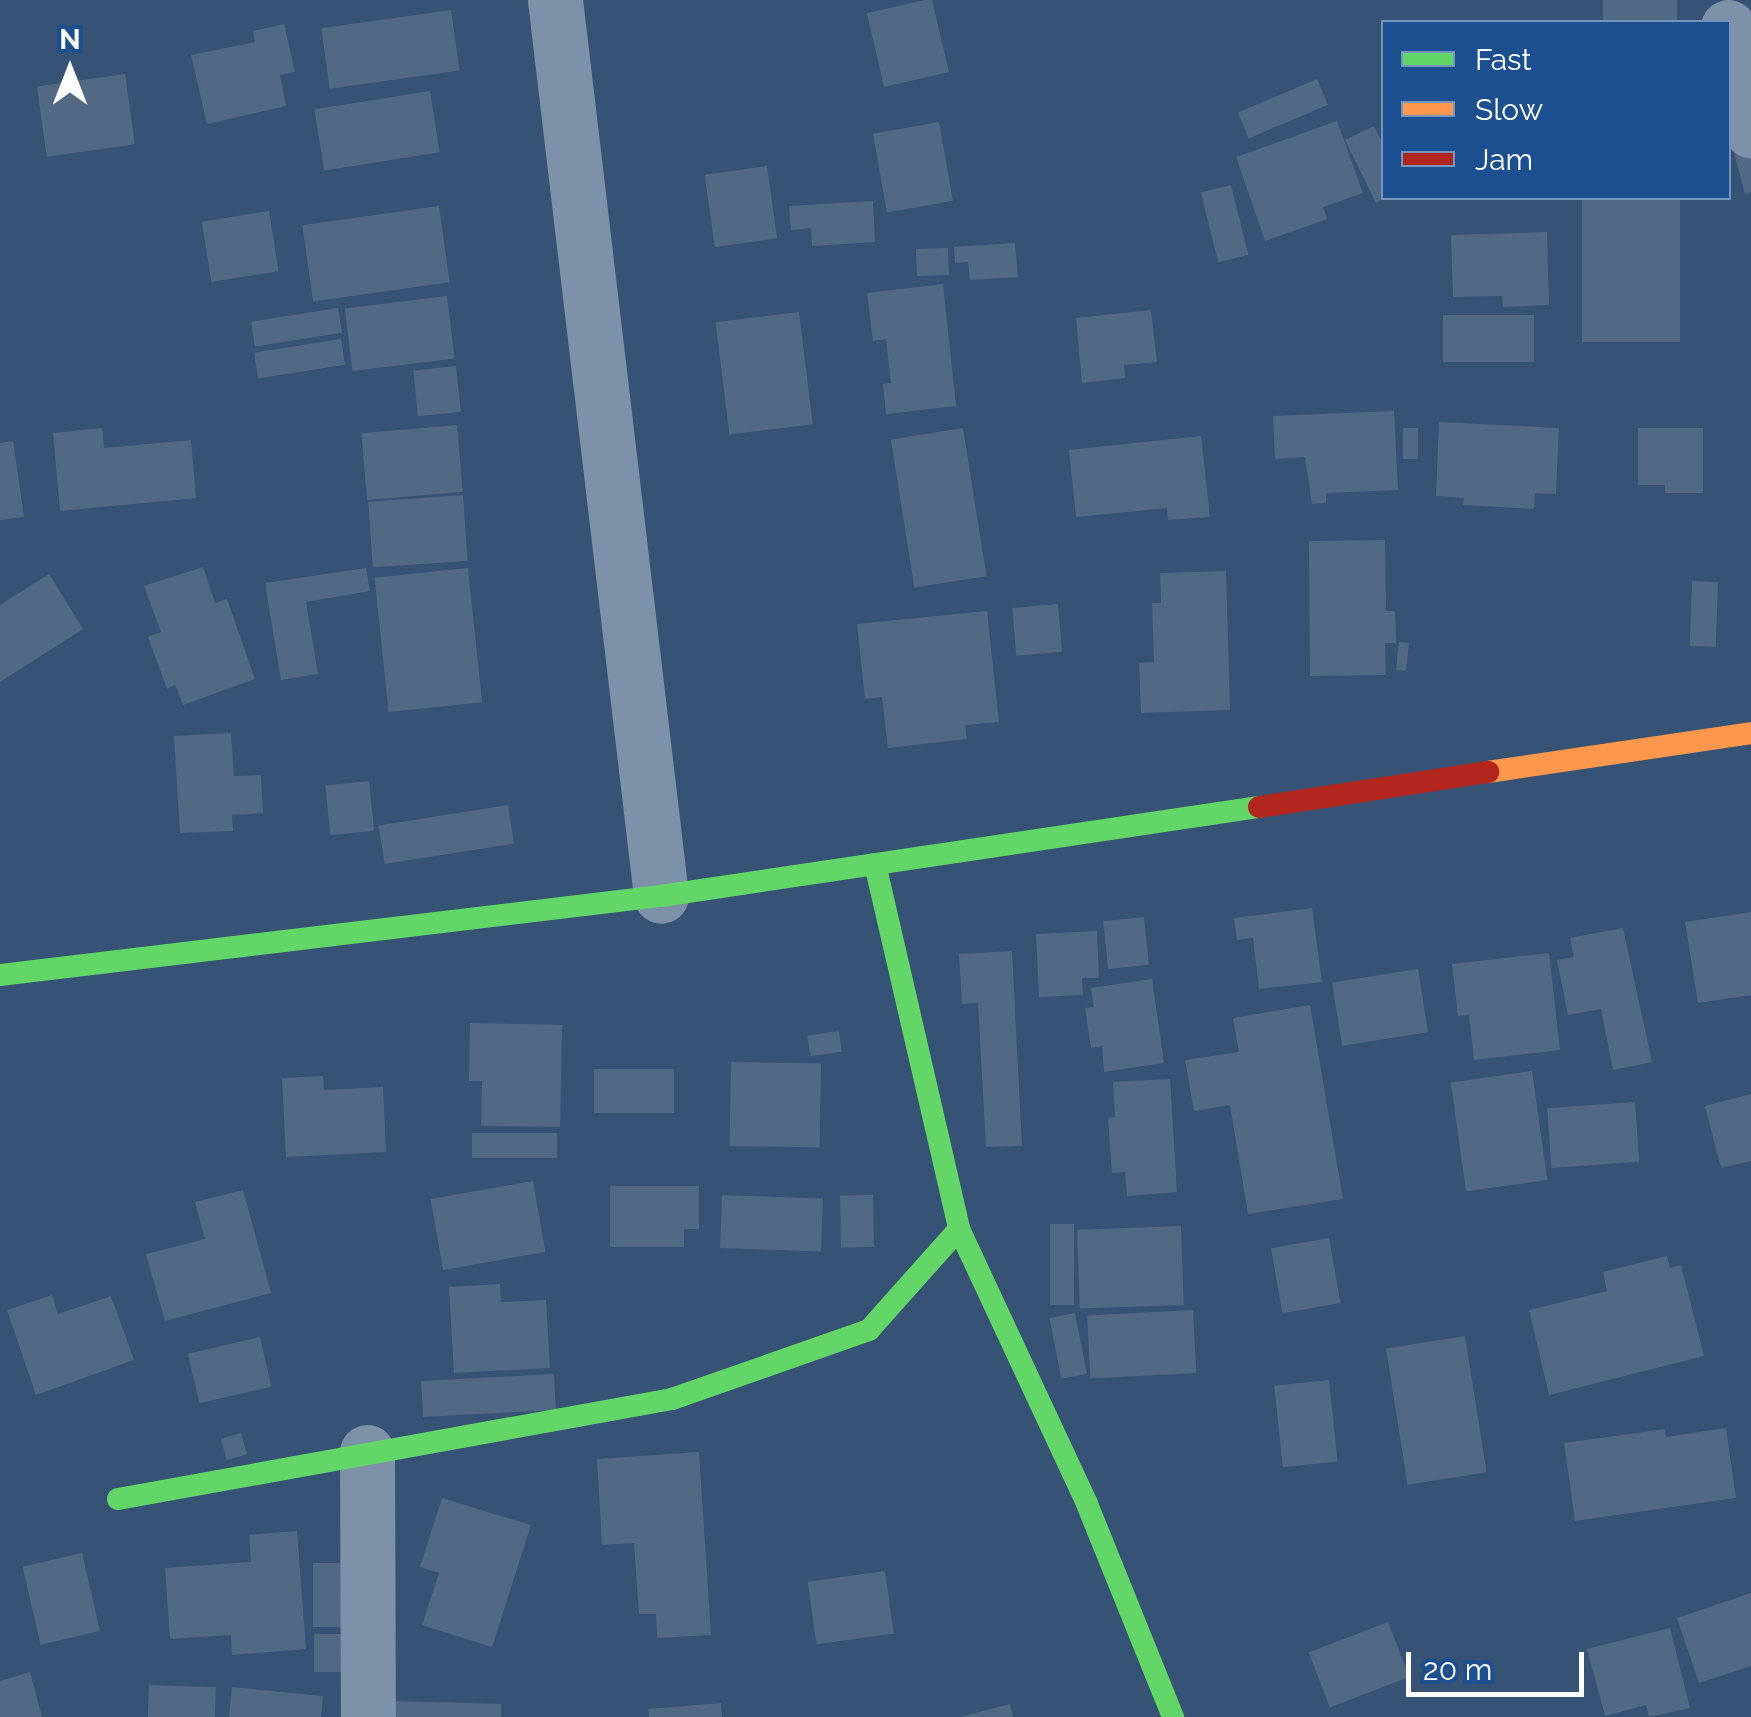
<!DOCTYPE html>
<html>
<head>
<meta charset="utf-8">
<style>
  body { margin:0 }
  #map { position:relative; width:1751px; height:1717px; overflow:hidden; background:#365274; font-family:Raleway,sans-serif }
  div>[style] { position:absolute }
  .building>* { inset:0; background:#526984; transform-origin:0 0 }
  .street>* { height:55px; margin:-27.5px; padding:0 27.5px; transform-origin:27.5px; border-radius:27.5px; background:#7d92a8 }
  .fast>* { height:22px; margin:-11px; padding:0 11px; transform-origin:11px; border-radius:11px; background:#63d668 }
  .slow>* { height:22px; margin:-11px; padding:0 11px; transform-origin:11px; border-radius:11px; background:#ff974d }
  .jam>* { height:22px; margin:-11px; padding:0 11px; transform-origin:11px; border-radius:11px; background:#b3261e }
  span { translate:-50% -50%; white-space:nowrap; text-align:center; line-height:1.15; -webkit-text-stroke:9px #1b4f8f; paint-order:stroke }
  .legend { position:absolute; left:1381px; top:20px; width:350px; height:180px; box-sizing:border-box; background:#1b4f8f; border:2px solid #7695bc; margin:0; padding:12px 18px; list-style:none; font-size:30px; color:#fff }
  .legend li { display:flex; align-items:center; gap:20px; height:50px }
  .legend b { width:50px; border:2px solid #7695bc }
  .north { position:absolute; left:20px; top:20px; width:100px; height:100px; -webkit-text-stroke:8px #1b4f8f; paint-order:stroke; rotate:0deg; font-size:28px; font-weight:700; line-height:40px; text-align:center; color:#fff }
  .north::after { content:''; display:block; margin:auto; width:35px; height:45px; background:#fff; clip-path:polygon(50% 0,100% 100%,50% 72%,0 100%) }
  .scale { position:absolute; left:1406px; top:1652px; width:178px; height:45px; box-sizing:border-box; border:5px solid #fff; border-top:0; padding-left:12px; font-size:30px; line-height:35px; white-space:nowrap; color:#fff; -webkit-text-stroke:8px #1b4f8f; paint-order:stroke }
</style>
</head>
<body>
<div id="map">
  <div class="building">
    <div style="clip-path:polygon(925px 0,932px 0,949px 72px,884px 87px,867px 13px)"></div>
    <div style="left:1603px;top:0;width:74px;height:22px"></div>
    <div style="left:451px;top:10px;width:61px;height:131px;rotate:82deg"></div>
    <div style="clip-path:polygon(284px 24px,295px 72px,280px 75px,286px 106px,207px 124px,191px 55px,255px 42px,253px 31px)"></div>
    <div style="left:125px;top:74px;width:71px;height:89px;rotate:82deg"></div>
    <div style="left:1317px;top:79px;width:28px;height:86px;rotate:67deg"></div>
    <div style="left:430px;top:91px;width:62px;height:117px;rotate:81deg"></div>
    <div style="clip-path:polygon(1337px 121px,1363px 193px,1323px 207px,1327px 219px,1265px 241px,1236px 157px)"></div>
    <div style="left:939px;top:122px;width:80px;height:67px;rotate:80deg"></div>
    <div style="clip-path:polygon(1374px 126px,1384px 146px,1384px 199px,1376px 203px,1345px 140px)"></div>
    <div style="clip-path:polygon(1728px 130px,1751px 150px,1751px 192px,1745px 194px)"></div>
    <div style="left:767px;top:166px;width:73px;height:63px;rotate:82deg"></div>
    <div style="left:1231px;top:185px;width:72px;height:31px;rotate:76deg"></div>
    <div style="left:1582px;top:198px;width:98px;height:144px"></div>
    <div style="clip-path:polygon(873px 201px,875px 242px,812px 246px,811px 228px,791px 230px,789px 206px)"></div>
    <div style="left:439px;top:206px;width:77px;height:138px;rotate:82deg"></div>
    <div style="left:269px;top:211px;width:61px;height:68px;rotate:81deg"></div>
    <div style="clip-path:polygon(1547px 232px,1549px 305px,1503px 307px,1502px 296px,1453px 297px,1451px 235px)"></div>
    <div style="clip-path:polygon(1015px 243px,1018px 277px,970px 280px,968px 262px,955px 263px,954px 247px)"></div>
    <div style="left:948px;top:248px;width:27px;height:32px;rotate:88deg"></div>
    <div style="clip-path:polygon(943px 284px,956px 406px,886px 414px,883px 384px,891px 383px,886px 339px,873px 341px,867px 293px)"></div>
    <div style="left:447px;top:296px;width:63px;height:103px;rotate:83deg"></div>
    <div style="left:338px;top:308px;width:25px;height:88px;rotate:81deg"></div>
    <div style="clip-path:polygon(1151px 310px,1157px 362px,1124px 365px,1125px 378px,1082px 383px,1076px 318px)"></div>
    <div style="left:799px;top:312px;width:113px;height:84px;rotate:83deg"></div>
    <div style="left:1534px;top:315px;width:47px;height:91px;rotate:90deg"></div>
    <div style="left:341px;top:339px;width:26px;height:88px;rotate:81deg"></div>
    <div style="left:456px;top:366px;width:46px;height:43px;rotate:84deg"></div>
    <div style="clip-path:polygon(1394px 411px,1398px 490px,1326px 493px,1326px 503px,1312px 504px,1305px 457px,1275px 459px,1273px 416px)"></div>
    <div style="clip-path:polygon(1439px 422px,1559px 428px,1556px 494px,1535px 493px,1534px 509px,1463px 505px,1464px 498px,1436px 496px)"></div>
    <div style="left:457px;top:425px;width:67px;height:96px;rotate:85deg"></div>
    <div style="clip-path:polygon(102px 428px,104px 448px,191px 440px,196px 498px,60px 511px,53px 433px)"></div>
    <div style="left:963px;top:428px;width:150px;height:73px;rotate:81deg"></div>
    <div style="left:1403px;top:428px;width:15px;height:31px"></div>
    <div style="clip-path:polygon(1638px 428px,1703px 428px,1703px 493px,1665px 493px,1665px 485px,1638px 485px)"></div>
    <div style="clip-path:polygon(1201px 436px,1210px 517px,1168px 520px,1167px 508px,1076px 517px,1069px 450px)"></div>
    <div style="clip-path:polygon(13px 441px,24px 517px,0 520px,0 443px)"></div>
    <div style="left:463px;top:495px;width:66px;height:95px;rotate:86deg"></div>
    <div style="clip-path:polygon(1385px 540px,1386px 611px,1395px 611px,1396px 643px,1385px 643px,1386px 675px,1310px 676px,1309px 541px)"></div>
    <div style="clip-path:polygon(203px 567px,215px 603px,227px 599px,255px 679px,183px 705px,175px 685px,167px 689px,148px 637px,161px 632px,144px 586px)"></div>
    <div style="clip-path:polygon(366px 568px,370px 591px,306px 602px,318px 674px,281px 680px,265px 583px)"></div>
    <div style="left:468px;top:568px;width:135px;height:94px;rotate:84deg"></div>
    <div style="clip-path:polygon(1226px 571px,1230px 710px,1141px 713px,1139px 663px,1154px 662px,1152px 603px,1161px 603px,1160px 573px)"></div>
    <div style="clip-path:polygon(49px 574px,83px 629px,0 682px,0 605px)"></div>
    <div style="left:1692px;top:581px;width:26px;height:65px;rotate:2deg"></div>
    <div style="left:1058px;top:604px;width:48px;height:46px;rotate:85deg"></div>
    <div style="clip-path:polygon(987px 611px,999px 722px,965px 725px,967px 739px,888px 748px,882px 697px,865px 699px,857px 624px)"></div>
    <div style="left:1399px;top:642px;width:10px;height:28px;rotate:6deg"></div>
    <div style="clip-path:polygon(231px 733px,234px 776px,261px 775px,263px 813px,232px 815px,233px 831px,180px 833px,174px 736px)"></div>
    <div style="left:369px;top:781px;width:50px;height:44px;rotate:84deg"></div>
    <div style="left:508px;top:805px;width:39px;height:131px;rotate:81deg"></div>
    <div style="clip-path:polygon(1312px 908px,1322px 982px,1259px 989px,1253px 938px,1237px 940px,1234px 918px)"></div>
    <div style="clip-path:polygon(1751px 912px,1751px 995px,1698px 1003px,1685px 922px)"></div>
    <div style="left:1144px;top:917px;width:48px;height:41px;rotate:84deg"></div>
    <div style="clip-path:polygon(1623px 928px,1652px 1062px,1613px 1070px,1601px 1009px,1568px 1015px,1557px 960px,1574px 957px,1570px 938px)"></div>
    <div style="clip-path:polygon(1097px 931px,1099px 978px,1082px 978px,1083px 995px,1039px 997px,1036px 934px)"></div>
    <div style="clip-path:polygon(1012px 951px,1022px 1146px,986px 1147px,978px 1003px,962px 1004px,959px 954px)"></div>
    <div style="clip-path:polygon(1549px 953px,1560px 1050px,1474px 1060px,1469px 1015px,1458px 1016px,1452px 964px)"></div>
    <div style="left:1418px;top:969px;width:64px;height:87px;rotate:81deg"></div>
    <div style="clip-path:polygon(1152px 979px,1164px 1063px,1104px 1072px,1102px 1046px,1091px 1048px,1085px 1008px,1094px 1007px,1091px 988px)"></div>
    <div style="clip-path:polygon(1310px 1005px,1343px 1199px,1248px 1214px,1230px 1105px,1194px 1111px,1185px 1060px,1239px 1052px,1233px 1018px)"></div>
    <div style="clip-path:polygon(470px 1023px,562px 1025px,560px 1127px,481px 1126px,482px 1081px,469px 1081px)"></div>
    <div style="left:839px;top:1031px;width:21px;height:32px;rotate:82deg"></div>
    <div style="left:731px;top:1062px;width:90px;height:84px;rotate:1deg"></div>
    <div style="left:674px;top:1069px;width:44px;height:80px;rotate:90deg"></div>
    <div style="left:1532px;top:1071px;width:110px;height:82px;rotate:82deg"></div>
    <div style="clip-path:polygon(323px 1076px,324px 1090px,383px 1087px,386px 1152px,286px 1157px,282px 1078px)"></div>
    <div style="clip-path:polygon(1170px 1079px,1177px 1192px,1127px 1196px,1125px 1172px,1112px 1173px,1108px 1118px,1115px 1117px,1113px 1082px)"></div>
    <div style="clip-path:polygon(1751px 1094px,1751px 1161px,1721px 1168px,1705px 1106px)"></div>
    <div style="left:1635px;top:1102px;width:60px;height:88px;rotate:86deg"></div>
    <div style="left:472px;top:1133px;width:85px;height:25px"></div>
    <div style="left:533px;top:1181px;width:72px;height:104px;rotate:80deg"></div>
    <div style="clip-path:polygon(610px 1186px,699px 1186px,699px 1229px,684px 1229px,684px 1247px,610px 1247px)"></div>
    <div style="clip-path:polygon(243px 1190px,271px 1293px,165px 1321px,146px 1254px,205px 1239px,195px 1202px)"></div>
    <div style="left:722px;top:1195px;width:101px;height:53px;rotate:2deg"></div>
    <div style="left:873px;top:1195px;width:52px;height:33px;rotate:89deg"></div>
    <div style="left:1050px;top:1224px;width:24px;height:81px"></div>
    <div style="left:1181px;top:1226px;width:79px;height:104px;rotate:88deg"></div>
    <div style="left:1329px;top:1238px;width:66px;height:59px;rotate:80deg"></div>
    <div style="clip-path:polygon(1667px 1256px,1670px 1268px,1681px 1265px,1704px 1356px,1549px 1395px,1529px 1310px,1607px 1291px,1603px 1272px)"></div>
    <div style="clip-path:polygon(500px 1284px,501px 1302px,546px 1300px,550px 1368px,454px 1373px,449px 1287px)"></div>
    <div style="clip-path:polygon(52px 1295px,58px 1314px,111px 1296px,134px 1360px,36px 1395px,7px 1310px)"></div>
    <div style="left:1193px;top:1310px;width:63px;height:106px;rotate:87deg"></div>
    <div style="left:1075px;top:1313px;width:62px;height:26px;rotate:79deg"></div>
    <div style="left:1465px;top:1336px;width:138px;height:80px;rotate:81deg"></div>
    <div style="left:260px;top:1337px;width:51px;height:74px;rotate:77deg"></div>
    <div style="left:554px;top:1374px;width:36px;height:133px;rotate:87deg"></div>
    <div style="left:1329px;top:1380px;width:82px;height:55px;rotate:84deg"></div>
    <div style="clip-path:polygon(1726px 1428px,1736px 1498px,1575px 1521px,1564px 1443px,1665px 1429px,1666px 1437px)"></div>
    <div style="left:241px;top:1433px;width:22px;height:21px;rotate:74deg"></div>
    <div style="clip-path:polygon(699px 1452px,711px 1635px,657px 1638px,656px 1614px,639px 1614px,634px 1543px,602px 1545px,597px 1459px)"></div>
    <div style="clip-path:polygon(442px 1498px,531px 1525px,492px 1647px,422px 1625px,439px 1573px,420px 1567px)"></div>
    <div style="clip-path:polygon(297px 1531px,306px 1649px,232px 1655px,231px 1635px,170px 1639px,165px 1568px,251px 1562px,249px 1535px)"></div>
    <div style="left:82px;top:1553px;width:80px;height:61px;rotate:77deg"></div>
    <div style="left:313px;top:1563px;width:39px;height:64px"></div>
    <div style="left:885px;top:1571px;width:63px;height:78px;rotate:82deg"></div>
    <div style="clip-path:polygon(1751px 1593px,1751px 1666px,1699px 1683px,1677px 1618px)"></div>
    <div style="left:1388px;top:1622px;width:59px;height:85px;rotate:69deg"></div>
    <div style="clip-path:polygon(1670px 1628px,1690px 1708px,1649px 1717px,1646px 1705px,1605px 1716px,1587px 1649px)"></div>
    <div style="left:314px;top:1634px;width:34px;height:38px"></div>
    <div style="clip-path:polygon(30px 1672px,42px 1717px,0 1717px,0 1681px)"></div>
    <div style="left:149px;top:1685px;width:67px;height:32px;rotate:2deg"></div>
    <div style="clip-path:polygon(232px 1687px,323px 1696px,321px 1717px,229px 1717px)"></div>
    <div style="clip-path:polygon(393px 1701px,501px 1704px,501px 1717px,392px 1717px)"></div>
    <div style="clip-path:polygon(721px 1703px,722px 1717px,649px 1717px,648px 1709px)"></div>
    <div style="clip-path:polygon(1010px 1704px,1013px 1717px,964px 1717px,964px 1716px)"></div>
  </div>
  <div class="street">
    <div style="left:555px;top:0;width:902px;rotate:83.25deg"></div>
    <div style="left:1728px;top:27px;width:106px;rotate:77.4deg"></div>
    <div style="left:367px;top:1452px;width:265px;rotate:89.8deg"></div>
  </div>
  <div class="fast">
    <div style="left:875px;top:864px;width:375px;rotate:77deg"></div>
    <div style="left:959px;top:1229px;width:303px;rotate:65deg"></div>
    <div style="left:1087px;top:1504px;width:230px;rotate:68deg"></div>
    <div style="left:0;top:975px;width:666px;rotate:-6.82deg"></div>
    <div style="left:661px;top:896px;width:605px;rotate:-8.47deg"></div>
    <div style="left:118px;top:1499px;width:563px;rotate:-10.23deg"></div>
    <div style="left:672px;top:1399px;width:209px;rotate:-19.3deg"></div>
    <div style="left:869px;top:1330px;width:135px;rotate:-48.3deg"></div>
  </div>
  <div class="slow">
    <div style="left:1488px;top:772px;width:266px;rotate:-8.4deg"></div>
  </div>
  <div class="jam">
    <div style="left:1259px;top:807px;width:232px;rotate:-8.7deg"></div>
  </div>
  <ul class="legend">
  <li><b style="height:12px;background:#63d668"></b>Fast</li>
  <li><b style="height:12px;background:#ff974d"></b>Slow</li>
  <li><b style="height:12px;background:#b3261e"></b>Jam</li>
  </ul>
  <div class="north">N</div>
  <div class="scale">20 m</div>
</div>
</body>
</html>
